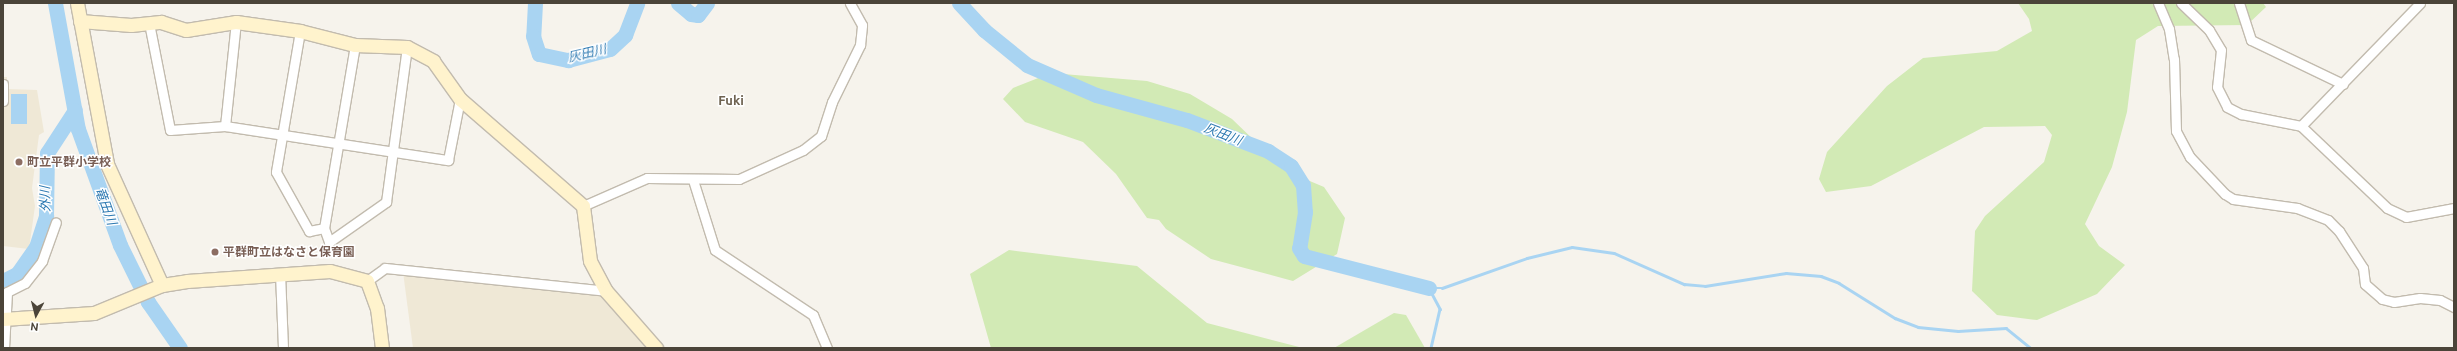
<!DOCTYPE html>
<html>
<head>
<meta charset="utf-8">
<style>
  body { margin:0 }
  #map { position:relative; width:2457px; height:351px; overflow:hidden; background:#f6f3ec; font-family:Ubuntu,"Noto Sans JP",sans-serif }
  div>[style] { position:absolute }
  .education>* { inset:0; background:#efe8d6 }
  .green>* { inset:0; background:#d2eab5 }
  .water>* { inset:0; background:#a9d4f2; transform-origin:0 0 }
  .stream>* { height:2.5px; margin:-1.25px; padding:0 1.25px; transform-origin:1.25px; border-radius:1.25px; background:#a9d4f2 }
  .river>* { height:15px; margin:-7.5px; padding:0 7.5px; transform-origin:7.5px; border-radius:7.5px; background:#a9d4f2 }
  .roads { filter:drop-shadow(1px 0 #c2bbae) drop-shadow(-1px 0 #c2bbae) drop-shadow(0 1px #c2bbae) drop-shadow(0 -1px #c2bbae) }
  .street>* { height:9px; margin:-4.5px; padding:0 4.5px; transform-origin:4.5px; border-radius:4.5px; background:#fff }
  .secondary>* { height:13px; margin:-6.5px; padding:0 6.5px; transform-origin:6.5px; border-radius:6.5px; background:#fff3cd }
  .dots>* { width:11px; height:11px; translate:-50% -50%; box-sizing:border-box; border:2px solid #fff; border-radius:50% }
  span { translate:-50% -50%; white-space:nowrap; text-align:center; line-height:1.15; -webkit-text-stroke:3px #fff; paint-order:stroke }
  .education-label { font-size:12px; color:#785e54; font-weight:700 }
  .left { translate:0 -50%; text-align:left }
  .water-label { font-size:13px; color:#2e7ab2; font-style:italic }
  .neighbourhood-label { font-size:13px; color:#6e6250; font-weight:700 }
  .frame { position:absolute; inset:0; border:4px solid #4b4439; pointer-events:none }
  .north { position:absolute; left:16px; top:295px; width:40px; height:40px; -webkit-text-stroke:3px #fff; paint-order:stroke; rotate:187deg; font-size:11px; font-weight:700; line-height:16px; text-align:center; color:#4b4439 }
  .north::after { content:''; display:block; margin:auto; width:14px; height:18px; background:#4b4439; clip-path:polygon(50% 0,100% 100%,50% 72%,0 100%) }
</style>
</head>
<body>
<div id="map">
  <div class="education">
    <div style="clip-path:polygon(3px 77px,7px 77px,7px 89px,37px 90px,44px 132px,39px 135px,32px 188px,35px 206px,29px 249px,3px 246px)"></div>
    <div style="clip-path:polygon(403px 272px,600px 292px,647px 348px,413px 348px)"></div>
  </div>
  <div class="green">
    <div style="clip-path:polygon(2018px 3px,2263px 3px,2266px 7px,2247px 25px,2158px 26px,2136px 40px,2127px 112px,2112px 167px,2085px 224px,2099px 246px,2125px 265px,2097px 294px,2037px 320px,1997px 315px,1972px 291px,1975px 231px,1985px 216px,2044px 162px,2052px 135px,2045px 126px,1984px 127px,1871px 186px,1826px 192px,1819px 179px,1827px 152px,1887px 86px,1923px 58px,1997px 51px,2032px 31px,2029px 19px)"></div>
    <div style="clip-path:polygon(1051px 73px,1147px 81px,1190px 94px,1232px 119px,1286px 171px,1324px 187px,1345px 218px,1337px 254px,1293px 281px,1211px 259px,1166px 229px,1159px 220px,1147px 218px,1116px 174px,1083px 142px,1025px 122px,1003px 99px,1013px 88px)"></div>
    <div style="clip-path:polygon(1009px 250px,1137px 266px,1207px 323px,1303px 348px,991px 348px,970px 274px)"></div>
    <div style="clip-path:polygon(1394px 313px,1406px 315px,1425px 348px,1334px 348px)"></div>
  </div>
  <div class="water">
    <div style="left:11px;top:94px;width:16px;height:30px"></div>
  </div>
  <div class="stream">
    <div style="left:1429px;top:288px;width:13px"></div>
    <div style="left:1442px;top:288px;width:90px;rotate:-19.4deg"></div>
    <div style="left:1527px;top:258px;width:46px;rotate:-13.7deg"></div>
    <div style="left:1572px;top:247px;width:42px;rotate:8.1deg"></div>
    <div style="left:1614px;top:253px;width:77px;rotate:23.9deg"></div>
    <div style="left:1684px;top:284px;width:21px;rotate:5deg"></div>
    <div style="left:1705px;top:286px;width:82px;rotate:-9.1deg"></div>
    <div style="left:1786px;top:273px;width:35px;rotate:5deg"></div>
    <div style="left:1821px;top:276px;width:19px;rotate:21deg"></div>
    <div style="left:1839px;top:283px;width:66px;rotate:32deg"></div>
    <div style="left:1895px;top:318px;width:25px;rotate:21deg"></div>
    <div style="left:1918px;top:327px;width:40px;rotate:5.7deg"></div>
    <div style="left:1958px;top:331px;width:48px;rotate:-3.6deg"></div>
    <div style="left:2006px;top:328px;width:32px;rotate:39deg"></div>
    <div style="left:1429px;top:288px;width:24px;rotate:62deg"></div>
    <div style="left:1440px;top:309px;width:40px;rotate:103deg"></div>
  </div>
  <div class="river">
    <div style="left:55px;top:3px;width:128px;rotate:79.7deg"></div>
    <div style="left:78px;top:129px;width:123px;rotate:70.1deg"></div>
    <div style="left:120px;top:245px;width:64px;rotate:63.8deg"></div>
    <div style="left:148px;top:302px;width:56px;rotate:55.2deg"></div>
    <div style="left:535px;top:3px;width:33px;rotate:93deg"></div>
    <div style="left:533px;top:36px;width:19px;rotate:72deg"></div>
    <div style="left:539px;top:54px;width:30px;rotate:12deg"></div>
    <div style="left:568px;top:60px;width:43px;rotate:-14.7deg"></div>
    <div style="left:610px;top:49px;width:21px;rotate:-43deg"></div>
    <div style="left:625px;top:35px;width:34px;rotate:-69deg"></div>
    <div style="left:678px;top:3px;width:17px;rotate:40deg"></div>
    <div style="left:691px;top:14px;width:7px;rotate:8deg"></div>
    <div style="left:698px;top:15px;width:15px;rotate:-53deg"></div>
    <div style="left:959px;top:3px;width:37px;rotate:47deg"></div>
    <div style="left:984px;top:30px;width:55px;rotate:39.1deg"></div>
    <div style="left:1027px;top:65px;width:75px;rotate:23.5deg"></div>
    <div style="left:1096px;top:95px;width:94px;rotate:15.4deg"></div>
    <div style="left:1187px;top:120px;width:87px;rotate:20.9deg"></div>
    <div style="left:1268px;top:151px;width:27px;rotate:33deg"></div>
    <div style="left:1291px;top:166px;width:22px;rotate:58deg"></div>
    <div style="left:1303px;top:185px;width:27px;rotate:86deg"></div>
    <div style="left:1305px;top:212px;width:36px;rotate:99deg"></div>
    <div style="left:1299px;top:248px;width:9px;rotate:58deg"></div>
    <div style="left:1304px;top:256px;width:129px;rotate:14.4deg"></div>
    <div style="left:3px;top:281px;width:16px;rotate:-27deg"></div>
    <div style="left:17px;top:274px;width:33px;rotate:-55deg"></div>
    <div style="left:36px;top:247px;width:33px;rotate:-72deg"></div>
    <div style="left:46px;top:216px;width:63px;rotate:-89.1deg"></div>
    <div style="left:47px;top:153px;width:51px;rotate:-56.9deg"></div>
  </div>
  <div class="roads">
    <div class="street">
      <div style="left:2158px;top:3px;width:28px;rotate:67deg"></div>
      <div style="left:2169px;top:29px;width:30px;rotate:81deg"></div>
      <div style="left:2174px;top:59px;width:72px;rotate:88.4deg"></div>
      <div style="left:2176px;top:131px;width:30px;rotate:62deg"></div>
      <div style="left:2190px;top:157px;width:51px;rotate:46.6deg"></div>
      <div style="left:2225px;top:194px;width:9px;rotate:32deg"></div>
      <div style="left:2233px;top:199px;width:65px;rotate:8deg"></div>
      <div style="left:2297px;top:208px;width:33px;rotate:21deg"></div>
      <div style="left:2328px;top:220px;width:16px;rotate:45deg"></div>
      <div style="left:2339px;top:231px;width:44px;rotate:57deg"></div>
      <div style="left:2363px;top:268px;width:16px;rotate:83deg"></div>
      <div style="left:2365px;top:284px;width:23px;rotate:41deg"></div>
      <div style="left:2382px;top:299px;width:12px;rotate:14deg"></div>
      <div style="left:2394px;top:302px;width:26px;rotate:-9deg"></div>
      <div style="left:2420px;top:298px;width:20px;rotate:6deg"></div>
      <div style="left:2440px;top:300px;width:16px;rotate:27deg"></div>
      <div style="left:2181px;top:3px;width:39px;rotate:44deg"></div>
      <div style="left:2209px;top:30px;width:23px;rotate:59deg"></div>
      <div style="left:2221px;top:50px;width:37px;rotate:96deg"></div>
      <div style="left:2217px;top:87px;width:22px;rotate:63deg"></div>
      <div style="left:2227px;top:107px;width:16px;rotate:27deg"></div>
      <div style="left:2241px;top:114px;width:61px;rotate:11.3deg"></div>
      <div style="left:2301px;top:126px;width:119px;rotate:43.6deg"></div>
      <div style="left:2387px;top:208px;width:21px;rotate:25deg"></div>
      <div style="left:2406px;top:217px;width:49px;rotate:-10.6deg"></div>
      <div style="left:2239px;top:3px;width:39px;rotate:72deg"></div>
      <div style="left:2251px;top:40px;width:102px;rotate:25.6deg"></div>
      <div style="left:149px;top:23px;width:109px;rotate:78.9deg"></div>
      <div style="left:170px;top:130px;width:55px;rotate:-4.2deg"></div>
      <div style="left:225px;top:126px;width:226px;rotate:8.7deg"></div>
      <div style="left:448px;top:160px;width:62px;rotate:-78.9deg"></div>
      <div style="left:300px;top:31px;width:143px;rotate:99.7deg"></div>
      <div style="left:276px;top:172px;width:68px;rotate:60.8deg"></div>
      <div style="left:309px;top:231px;width:15px;rotate:-11deg"></div>
      <div style="left:355px;top:45px;width:186px;rotate:99.6deg"></div>
      <div style="left:324px;top:228px;width:15px;rotate:70deg"></div>
      <div style="left:329px;top:242px;width:70px;rotate:-35.1deg"></div>
      <div style="left:386px;top:202px;width:156px;rotate:-82.3deg"></div>
      <div style="left:3px;top:84px;width:17px;rotate:90deg"></div>
      <div style="left:225px;top:126px;width:105px;rotate:-84deg"></div>
      <div style="left:2301px;top:126px;width:171px;rotate:-45.9deg"></div>
      <div style="left:693px;top:180px;width:73px;rotate:72.6deg"></div>
      <div style="left:715px;top:250px;width:118px;rotate:33.6deg"></div>
      <div style="left:813px;top:315px;width:36px;rotate:67deg"></div>
      <div style="left:583px;top:206px;width:70px;rotate:-23.6deg"></div>
      <div style="left:647px;top:178px;width:92px;rotate:0.6deg"></div>
      <div style="left:739px;top:179px;width:70px;rotate:-24.4deg"></div>
      <div style="left:803px;top:150px;width:23px;rotate:-38deg"></div>
      <div style="left:821px;top:136px;width:36px;rotate:-72deg"></div>
      <div style="left:832px;top:102px;width:64px;rotate:-63.8deg"></div>
      <div style="left:860px;top:45px;width:20px;rotate:-84deg"></div>
      <div style="left:862px;top:25px;width:25px;rotate:-119deg"></div>
      <div style="left:280px;top:273px;width:75px;rotate:87.7deg"></div>
      <div style="left:367px;top:281px;width:22px;rotate:-36deg"></div>
      <div style="left:385px;top:268px;width:222px;rotate:5.9deg"></div>
      <div style="left:4px;top:348px;width:56px;rotate:-86.9deg"></div>
      <div style="left:7px;top:292px;width:20px;rotate:-27deg"></div>
      <div style="left:25px;top:283px;width:28px;rotate:-52deg"></div>
      <div style="left:42px;top:261px;width:41px;rotate:-70.3deg"></div>
    </div>
    <div class="secondary">
      <div style="left:77px;top:3px;width:164px;rotate:79.4deg"></div>
      <div style="left:107px;top:164px;width:133px;rotate:65.6deg"></div>
      <div style="left:80px;top:21px;width:51px;rotate:4.5deg"></div>
      <div style="left:131px;top:25px;width:30px;rotate:-6deg"></div>
      <div style="left:161px;top:22px;width:26px;rotate:18deg"></div>
      <div style="left:186px;top:30px;width:51px;rotate:-9.1deg"></div>
      <div style="left:236px;top:22px;width:65px;rotate:8deg"></div>
      <div style="left:300px;top:31px;width:57px;rotate:14.3deg"></div>
      <div style="left:355px;top:45px;width:52px;rotate:2.2deg"></div>
      <div style="left:407px;top:47px;width:30px;rotate:28deg"></div>
      <div style="left:433px;top:61px;width:47px;rotate:54.6deg"></div>
      <div style="left:460px;top:99px;width:163px;rotate:41deg"></div>
      <div style="left:583px;top:206px;width:55px;rotate:82.7deg"></div>
      <div style="left:590px;top:261px;width:34px;rotate:62deg"></div>
      <div style="left:606px;top:291px;width:76px;rotate:48.7deg"></div>
      <div style="left:3px;top:319px;width:91px;rotate:-3.8deg"></div>
      <div style="left:94px;top:313px;width:74px;rotate:-22.4deg"></div>
      <div style="left:162px;top:285px;width:25px;rotate:-9deg"></div>
      <div style="left:187px;top:281px;width:143px;rotate:-4deg"></div>
      <div style="left:330px;top:271px;width:38px;rotate:15deg"></div>
      <div style="left:367px;top:281px;width:29px;rotate:70deg"></div>
      <div style="left:377px;top:308px;width:40px;rotate:82.9deg"></div>
    </div>
  </div>
  <div class="dots">
    <div style="left:19px;top:162px;background:#8d6e63"></div>
    <div style="left:215px;top:252px;background:#8d6e63"></div>
  </div>
  <div class="education-label">
    <span class="left" style="left:27px;top:162px">町立平群小学校</span>
    <span class="left" style="left:223px;top:252px">平群町立はなさと保育園</span>
  </div>
  <div class="water-label">
    <span style="left:587px;top:53px;rotate:-13deg">灰田川</span>
    <span style="left:1223px;top:134px;rotate:21deg">灰田川</span>
    <span style="left:45px;top:199px;rotate:-91deg">外川</span>
    <span style="left:106px;top:206px;rotate:70deg">竜田川</span>
  </div>
  <div class="neighbourhood-label">
    <span style="left:731px;top:100px">Fuki</span>
  </div>
  <div class="frame"></div>
  <div class="north">N</div>
</div>
</body>
</html>
